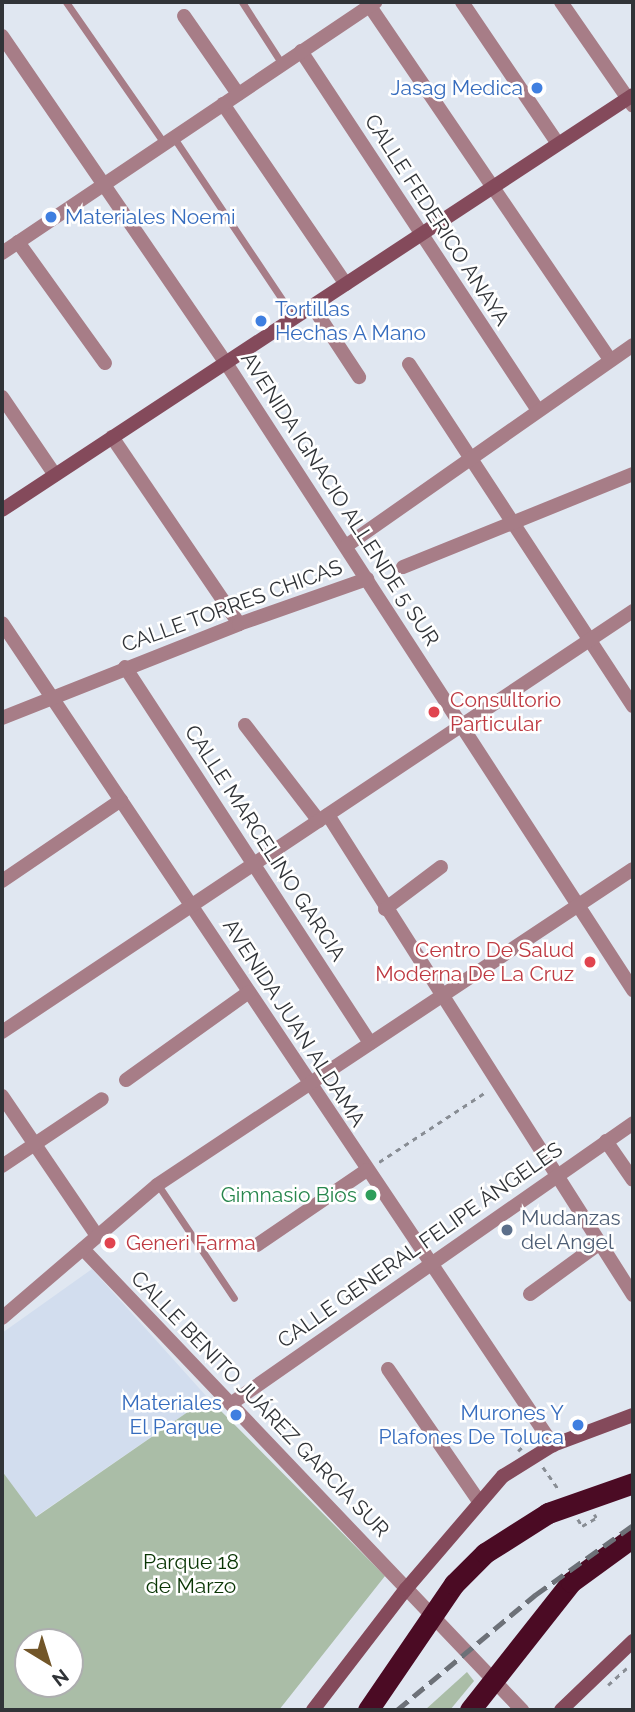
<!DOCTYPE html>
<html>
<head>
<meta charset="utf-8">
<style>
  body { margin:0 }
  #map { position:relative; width:635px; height:1712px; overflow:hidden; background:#e0e7f1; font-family:Raleway,sans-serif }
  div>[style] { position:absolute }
  .built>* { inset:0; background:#d2ddee }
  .green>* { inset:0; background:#aabda7 }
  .path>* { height:2.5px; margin-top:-1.25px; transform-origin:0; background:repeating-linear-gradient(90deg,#888d94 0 5px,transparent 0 10px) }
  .lane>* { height:7px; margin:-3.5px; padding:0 3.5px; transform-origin:3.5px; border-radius:3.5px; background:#a77d87 }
  .street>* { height:14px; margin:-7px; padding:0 7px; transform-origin:7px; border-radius:7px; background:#a77d87 }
  .secondary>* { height:14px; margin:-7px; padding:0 7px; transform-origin:7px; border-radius:7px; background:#844a5b }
  .highway>* { height:21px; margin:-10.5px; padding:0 10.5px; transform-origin:10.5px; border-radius:10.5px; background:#4b0b24 }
  .rail>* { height:4.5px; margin-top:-2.25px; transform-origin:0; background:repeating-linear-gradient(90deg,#6d7178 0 14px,transparent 0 21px) }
  .dots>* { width:19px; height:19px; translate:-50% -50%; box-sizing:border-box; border:4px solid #fff; border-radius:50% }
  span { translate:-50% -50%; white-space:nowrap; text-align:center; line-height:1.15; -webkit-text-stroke:5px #fff; paint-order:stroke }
  .shop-label { font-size:21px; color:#366cbe }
  .right { translate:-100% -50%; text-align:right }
  .left { translate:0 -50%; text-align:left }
  .street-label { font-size:21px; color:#313438 }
  .health-label { font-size:21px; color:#be3a42 }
  .leisure-label { font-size:21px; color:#27864d }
  .service-label { font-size:21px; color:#4e5e75 }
  .park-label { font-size:21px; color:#093504 }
  .frame { position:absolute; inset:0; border:4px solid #313438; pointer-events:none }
  .north { position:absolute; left:14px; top:1628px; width:70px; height:70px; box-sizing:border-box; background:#fff; border:2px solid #adaeaf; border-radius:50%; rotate:142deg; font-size:19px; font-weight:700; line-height:28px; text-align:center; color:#313438 }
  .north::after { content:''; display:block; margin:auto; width:24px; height:32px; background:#725629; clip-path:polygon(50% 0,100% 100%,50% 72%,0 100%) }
</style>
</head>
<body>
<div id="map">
  <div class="built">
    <div style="clip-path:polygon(92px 1269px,208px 1398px,35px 1517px,2px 1471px,2px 1333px)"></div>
  </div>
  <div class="green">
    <div style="clip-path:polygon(evenodd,208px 1398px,385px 1576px,279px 1710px,2px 1710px,2px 1471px,36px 1517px,208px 1398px,28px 1642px,70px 1642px,70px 1684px,28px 1684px,28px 1642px)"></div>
    <div style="clip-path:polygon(467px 1672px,474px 1681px,450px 1710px,425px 1710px)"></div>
  </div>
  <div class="path">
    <div style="left:379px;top:1162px;width:129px;rotate:-33.3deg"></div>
    <div style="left:518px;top:1451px;width:18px;rotate:-43deg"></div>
    <div style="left:543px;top:1467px;width:28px;rotate:55deg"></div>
    <div style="left:578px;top:1519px;width:8px;rotate:60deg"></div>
    <div style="left:582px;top:1526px;width:16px;rotate:-30deg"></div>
    <div style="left:596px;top:1518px;width:4px;rotate:-117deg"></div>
    <div style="left:608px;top:1685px;width:25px;rotate:-42deg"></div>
  </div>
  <div class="lane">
    <div style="left:66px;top:2px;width:172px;rotate:55.2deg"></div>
    <div style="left:242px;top:2px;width:74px;rotate:57.2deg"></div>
    <div style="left:174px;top:138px;width:218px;rotate:56.2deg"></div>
    <div style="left:158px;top:1185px;width:136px;rotate:56.1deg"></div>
  </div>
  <div class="street">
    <div style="left:367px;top:2px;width:433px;rotate:55.8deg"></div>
    <div style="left:462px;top:2px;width:171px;rotate:55.9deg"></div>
    <div style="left:561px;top:2px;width:126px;rotate:55.3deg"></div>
    <div style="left:184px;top:16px;width:95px;rotate:55.3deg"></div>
    <div style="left:2px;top:36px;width:396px;rotate:55.6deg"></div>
    <div style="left:226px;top:363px;width:748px;rotate:57.01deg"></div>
    <div style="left:301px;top:51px;width:430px;rotate:56.6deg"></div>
    <div style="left:223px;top:104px;width:218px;rotate:55.7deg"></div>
    <div style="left:18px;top:242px;width:149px;rotate:54.3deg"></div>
    <div style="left:2px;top:253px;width:450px;rotate:-33.9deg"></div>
    <div style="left:313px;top:307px;width:84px;rotate:56.7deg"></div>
    <div style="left:409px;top:364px;width:409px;rotate:56.8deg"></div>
    <div style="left:2px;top:397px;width:94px;rotate:55.8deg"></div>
    <div style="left:112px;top:437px;width:226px;rotate:55.8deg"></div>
    <div style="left:346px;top:546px;width:350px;rotate:-35deg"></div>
    <div style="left:403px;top:567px;width:248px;rotate:-22deg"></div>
    <div style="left:2px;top:623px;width:990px;rotate:56.17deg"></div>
    <div style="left:125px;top:667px;width:449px;rotate:56.9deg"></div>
    <div style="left:2px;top:718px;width:255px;rotate:-21.6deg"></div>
    <div style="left:239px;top:624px;width:136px;rotate:-19.4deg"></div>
    <div style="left:245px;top:725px;width:121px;rotate:52.4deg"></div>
    <div style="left:328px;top:815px;width:569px;rotate:57.57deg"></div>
    <div style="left:2px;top:881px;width:144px;rotate:-34.2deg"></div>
    <div style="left:385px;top:909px;width:70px;rotate:-36.9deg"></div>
    <div style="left:2px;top:1032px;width:759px;rotate:-33.71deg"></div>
    <div style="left:126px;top:1080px;width:151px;rotate:-35.6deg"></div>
    <div style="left:2px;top:1096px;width:169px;rotate:55.8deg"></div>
    <div style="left:606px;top:1141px;width:47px;rotate:55.3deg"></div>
    <div style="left:2px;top:1166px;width:120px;rotate:-33.8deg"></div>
    <div style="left:257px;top:1245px;width:133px;rotate:-34.3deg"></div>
    <div style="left:83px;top:1249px;width:637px;rotate:46.4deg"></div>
    <div style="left:530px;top:1294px;width:87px;rotate:-36.1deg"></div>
    <div style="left:2px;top:1318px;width:204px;rotate:-40.6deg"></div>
    <div style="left:157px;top:1185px;width:571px;rotate:-33.58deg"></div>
    <div style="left:388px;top:1369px;width:159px;rotate:55.5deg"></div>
    <div style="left:232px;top:1403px;width:489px;rotate:-34.9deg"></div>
  </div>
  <div class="secondary">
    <div style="left:2px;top:510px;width:755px;rotate:-33.33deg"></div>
    <div style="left:313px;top:1710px;width:153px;rotate:-52.5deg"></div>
    <div style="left:406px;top:1589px;width:149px;rotate:-49.4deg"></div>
    <div style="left:503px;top:1476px;width:59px;rotate:-31.8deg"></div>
    <div style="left:553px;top:1445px;width:85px;rotate:-20.6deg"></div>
    <div style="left:561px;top:1710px;width:100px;rotate:-43.8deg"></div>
  </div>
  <div class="highway">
    <div style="left:368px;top:1710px;width:153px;rotate:-55.7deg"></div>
    <div style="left:454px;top:1584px;width:44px;rotate:-45deg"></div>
    <div style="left:485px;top:1553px;width:75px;rotate:-32.4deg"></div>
    <div style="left:548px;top:1513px;width:90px;rotate:-19.4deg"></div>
    <div style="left:470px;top:1710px;width:163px;rotate:-51.7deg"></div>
    <div style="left:571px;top:1582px;width:77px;rotate:-36deg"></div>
  </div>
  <div class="rail">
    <div style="left:397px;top:1710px;width:180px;rotate:-39.8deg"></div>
    <div style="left:535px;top:1595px;width:120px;rotate:-35.5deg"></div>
  </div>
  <div class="dots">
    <div style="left:537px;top:88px;background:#3f7fe0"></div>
    <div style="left:51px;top:217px;background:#3f7fe0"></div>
    <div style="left:261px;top:321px;background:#3f7fe0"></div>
    <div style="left:434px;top:712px;background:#e0444e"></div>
    <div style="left:590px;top:962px;background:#e0444e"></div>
    <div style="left:371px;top:1195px;background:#2e9e5b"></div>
    <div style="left:507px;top:1230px;background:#5c6f8a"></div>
    <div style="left:110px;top:1243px;background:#e0444e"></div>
    <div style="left:236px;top:1415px;background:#3f7fe0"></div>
    <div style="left:578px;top:1425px;background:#3f7fe0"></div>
  </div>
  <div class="shop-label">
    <span class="right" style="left:523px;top:88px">Jasag Medica</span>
    <span class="left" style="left:65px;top:217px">Materiales Noemi</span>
    <span class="left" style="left:275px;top:321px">Tortillas<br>Hechas A Mano</span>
    <span class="right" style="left:222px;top:1415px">Materiales<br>El Parque</span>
    <span class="right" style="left:564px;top:1425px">Murones Y<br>Plafones De Toluca</span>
  </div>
  <div class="street-label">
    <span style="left:437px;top:220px;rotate:57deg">CALLE FEDERICO ANAYA</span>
    <span style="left:340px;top:499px;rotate:57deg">AVENIDA IGNACIO ALLENDE 5 SUR</span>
    <span style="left:232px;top:606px;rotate:-20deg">CALLE TORRES CHICAS</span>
    <span style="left:265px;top:843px;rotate:57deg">CALLE MARCELINO GARCIA</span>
    <span style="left:294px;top:1023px;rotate:57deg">AVENIDA JUAN ALDAMA</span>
    <span style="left:420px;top:1245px;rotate:-35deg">CALLE GENERAL FELIPE ÁNGELES</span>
    <span style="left:260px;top:1404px;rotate:46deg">CALLE BENITO JUÁREZ GARCIA SUR</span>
  </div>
  <div class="health-label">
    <span class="left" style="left:450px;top:712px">Consultorio<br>Particular</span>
    <span class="right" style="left:574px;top:962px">Centro De Salud<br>Moderna De La Cruz</span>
    <span class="left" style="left:126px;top:1243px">Generi Farma</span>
  </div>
  <div class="leisure-label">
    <span class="right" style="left:357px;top:1195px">Gimnasio Bios</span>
  </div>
  <div class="service-label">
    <span class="left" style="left:521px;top:1230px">Mudanzas<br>del Angel</span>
  </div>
  <div class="park-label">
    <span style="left:191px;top:1574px">Parque 18<br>de Marzo</span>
  </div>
  <div class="frame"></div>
  <div class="north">N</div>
</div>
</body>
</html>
